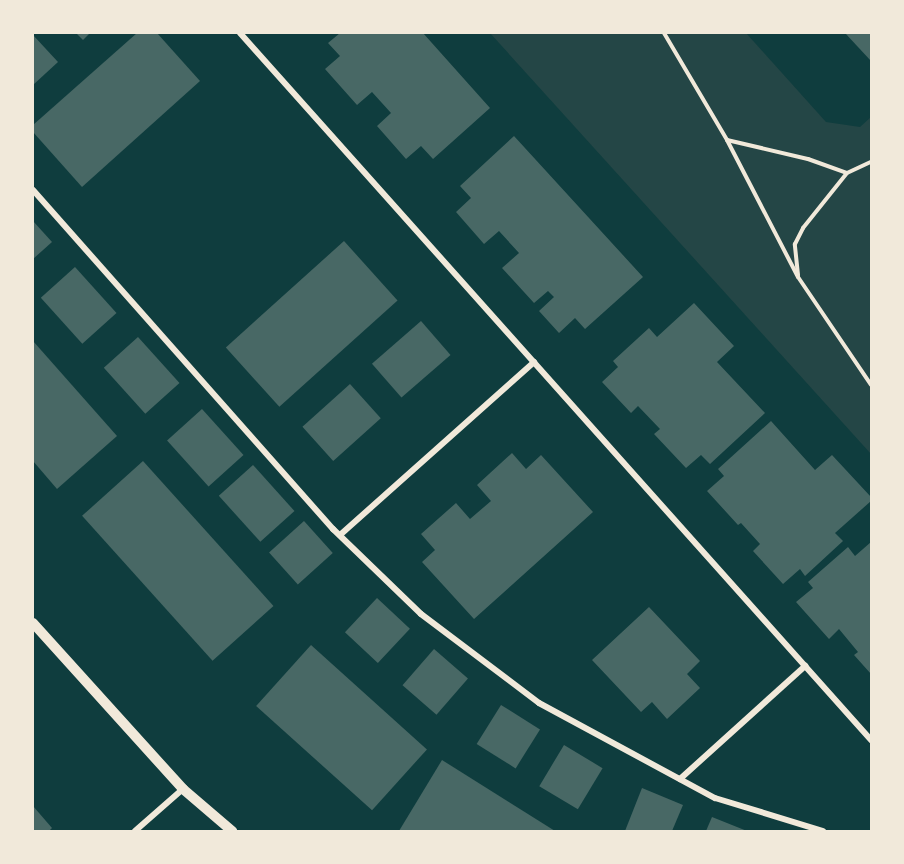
<!DOCTYPE html>
<html>
<head>
<meta charset="utf-8">
<style>
  body { margin:0 }
  #map { position:relative; width:904px; height:864px; overflow:hidden; background:#0f3d3e; font-family:Cabin,sans-serif }
  div>[style] { position:absolute }
  .green>* { inset:0; background:#244646 }
  .building>* { inset:0; background:#486865; transform-origin:0 0 }
  .path>* { height:4px; margin:-2px; padding:0 2px; transform-origin:2px; border-radius:2px; background:#f1e9da }
  .minor>* { height:6px; margin:-3px; padding:0 3px; transform-origin:3px; border-radius:3px; background:#f1e9da }
  .tertiary>* { height:10px; margin:-5px; padding:0 5px; transform-origin:5px; border-radius:5px; background:#f1e9da }
  span { translate:-50% -50%; white-space:nowrap; text-align:center; line-height:1.15; -webkit-text-stroke:6px #f1e9da; paint-order:stroke }
  .frame { position:absolute; inset:0; border:34px solid #f1e9da; pointer-events:none }
</style>
</head>
<body>
<div id="map">
  <div class="green">
    <div style="clip-path:polygon(490px 33px,746px 33px,826px 122px,860px 127px,871px 117px,871px 454px)"></div>
  </div>
  <div class="building">
    <div style="clip-path:polygon(76px 33px,90px 33px,83px 40px)"></div>
    <div style="clip-path:polygon(137px 33px,157px 33px,200px 81px,82px 187px,33px 132px,33px 125px)"></div>
    <div style="clip-path:polygon(340px 33px,423px 33px,490px 108px,433px 159px,421px 146px,406px 159px,377px 126px,391px 113px,372px 92px,357px 105px,325px 69px,340px 56px,328px 43px)"></div>
    <div style="clip-path:polygon(845px 33px,871px 33px,871px 61px)"></div>
    <div style="clip-path:polygon(33px 35px,58px 62px,33px 85px)"></div>
    <div style="clip-path:polygon(514px 136px,643px 277px,585px 329px,575px 318px,559px 333px,539px 311px,554px 297px,548px 291px,534px 303px,502px 268px,519px 253px,499px 231px,484px 244px,456px 212px,471px 198px,460px 186px)"></div>
    <div style="clip-path:polygon(33px 221px,52px 242px,33px 259px)"></div>
    <div style="left:344px;top:241px;width:80px;height:159px;rotate:48deg"></div>
    <div style="left:75px;top:267px;width:62px;height:46px;rotate:48deg"></div>
    <div style="clip-path:polygon(694px 303px,734px 346px,717px 362px,765px 413px,710px 464px,701px 455px,686px 468px,654px 434px,660px 429px,638px 406px,631px 413px,602px 382px,618px 367px,613px 361px,649px 328px,657px 337px)"></div>
    <div style="left:421px;top:321px;width:45px;height:65px;rotate:49deg"></div>
    <div style="left:138px;top:337px;width:62px;height:46px;rotate:48deg"></div>
    <div style="clip-path:polygon(33px 341px,117px 436px,57px 489px,33px 461px)"></div>
    <div style="left:350px;top:384px;width:46px;height:64px;rotate:48deg"></div>
    <div style="left:202px;top:409px;width:62px;height:47px;rotate:48deg"></div>
    <div style="clip-path:polygon(771px 421px,815px 470px,832px 455px,871px 497px,871px 501px,835px 533px,843px 541px,805px 576px,800px 569px,783px 584px,753px 551px,760px 544px,741px 523px,738px 525px,707px 491px,724px 476px,718px 469px)"></div>
    <div style="clip-path:polygon(512px 453px,526px 469px,541px 455px,593px 512px,474px 619px,422px 562px,435px 550px,421px 534px,456px 503px,470px 519px,491px 501px,477px 485px)"></div>
    <div style="left:143px;top:461px;width:195px;height:82px;rotate:48deg"></div>
    <div style="left:253px;top:465px;width:62px;height:46px;rotate:48deg"></div>
    <div style="left:304px;top:521px;width:43px;height:47px;rotate:48deg"></div>
    <div style="clip-path:polygon(871px 542px,871px 674px,854px 655px,858px 652px,839px 629px,829px 639px,796px 602px,813px 588px,808px 582px,848px 547px,855px 556px)"></div>
    <div style="left:377px;top:598px;width:45px;height:47px;rotate:43deg"></div>
    <div style="clip-path:polygon(649px 607px,700px 661px,687px 674px,700px 688px,667px 719px,652px 702px,641px 712px,592px 660px)"></div>
    <div style="left:311px;top:645px;width:156px;height:82px;rotate:42deg"></div>
    <div style="left:434px;top:649px;width:45px;height:48px;rotate:41deg"></div>
    <div style="left:501px;top:705px;width:46px;height:46px;rotate:32deg"></div>
    <div style="left:564px;top:745px;width:45px;height:48px;rotate:31deg"></div>
    <div style="clip-path:polygon(442px 760px,555px 831px,399px 831px)"></div>
    <div style="clip-path:polygon(642px 788px,683px 805px,672px 831px,625px 831px)"></div>
    <div style="clip-path:polygon(33px 806px,52px 828px,49px 831px,33px 831px)"></div>
    <div style="clip-path:polygon(712px 817px,747px 831px,706px 831px)"></div>
  </div>
  <div class="path">
    <div style="left:664px;top:33px;width:124px;rotate:59.5deg"></div>
    <div style="left:727px;top:140px;width:83px;rotate:13.2deg"></div>
    <div style="left:808px;top:159px;width:41px;rotate:19.7deg"></div>
    <div style="left:847px;top:173px;width:26px;rotate:-25deg"></div>
    <div style="left:727px;top:140px;width:154px;rotate:62.6deg"></div>
    <div style="left:798px;top:277px;width:130px;rotate:55.9deg"></div>
    <div style="left:798px;top:275px;width:31px;rotate:-96deg"></div>
    <div style="left:795px;top:244px;width:18px;rotate:-63deg"></div>
    <div style="left:803px;top:228px;width:70px;rotate:-51.3deg"></div>
  </div>
  <div class="minor">
    <div style="left:240px;top:33px;width:948px;rotate:48.25deg"></div>
    <div style="left:33px;top:190px;width:453px;rotate:48.5deg"></div>
    <div style="left:333px;top:529px;width:122px;rotate:44deg"></div>
    <div style="left:421px;top:614px;width:148px;rotate:37deg"></div>
    <div style="left:539px;top:703px;width:200px;rotate:28.4deg"></div>
    <div style="left:715px;top:798px;width:113px;rotate:17deg"></div>
    <div style="left:340px;top:535px;width:260px;rotate:-41.7deg"></div>
    <div style="left:680px;top:779px;width:169px;rotate:-42.1deg"></div>
    <div style="left:135px;top:831px;width:64px;rotate:-41.2deg"></div>
  </div>
  <div class="tertiary">
    <div style="left:33px;top:623px;width:224px;rotate:47.9deg"></div>
    <div style="left:183px;top:789px;width:65px;rotate:40.6deg"></div>
  </div>
  <div class="frame"></div>
</div>
</body>
</html>
